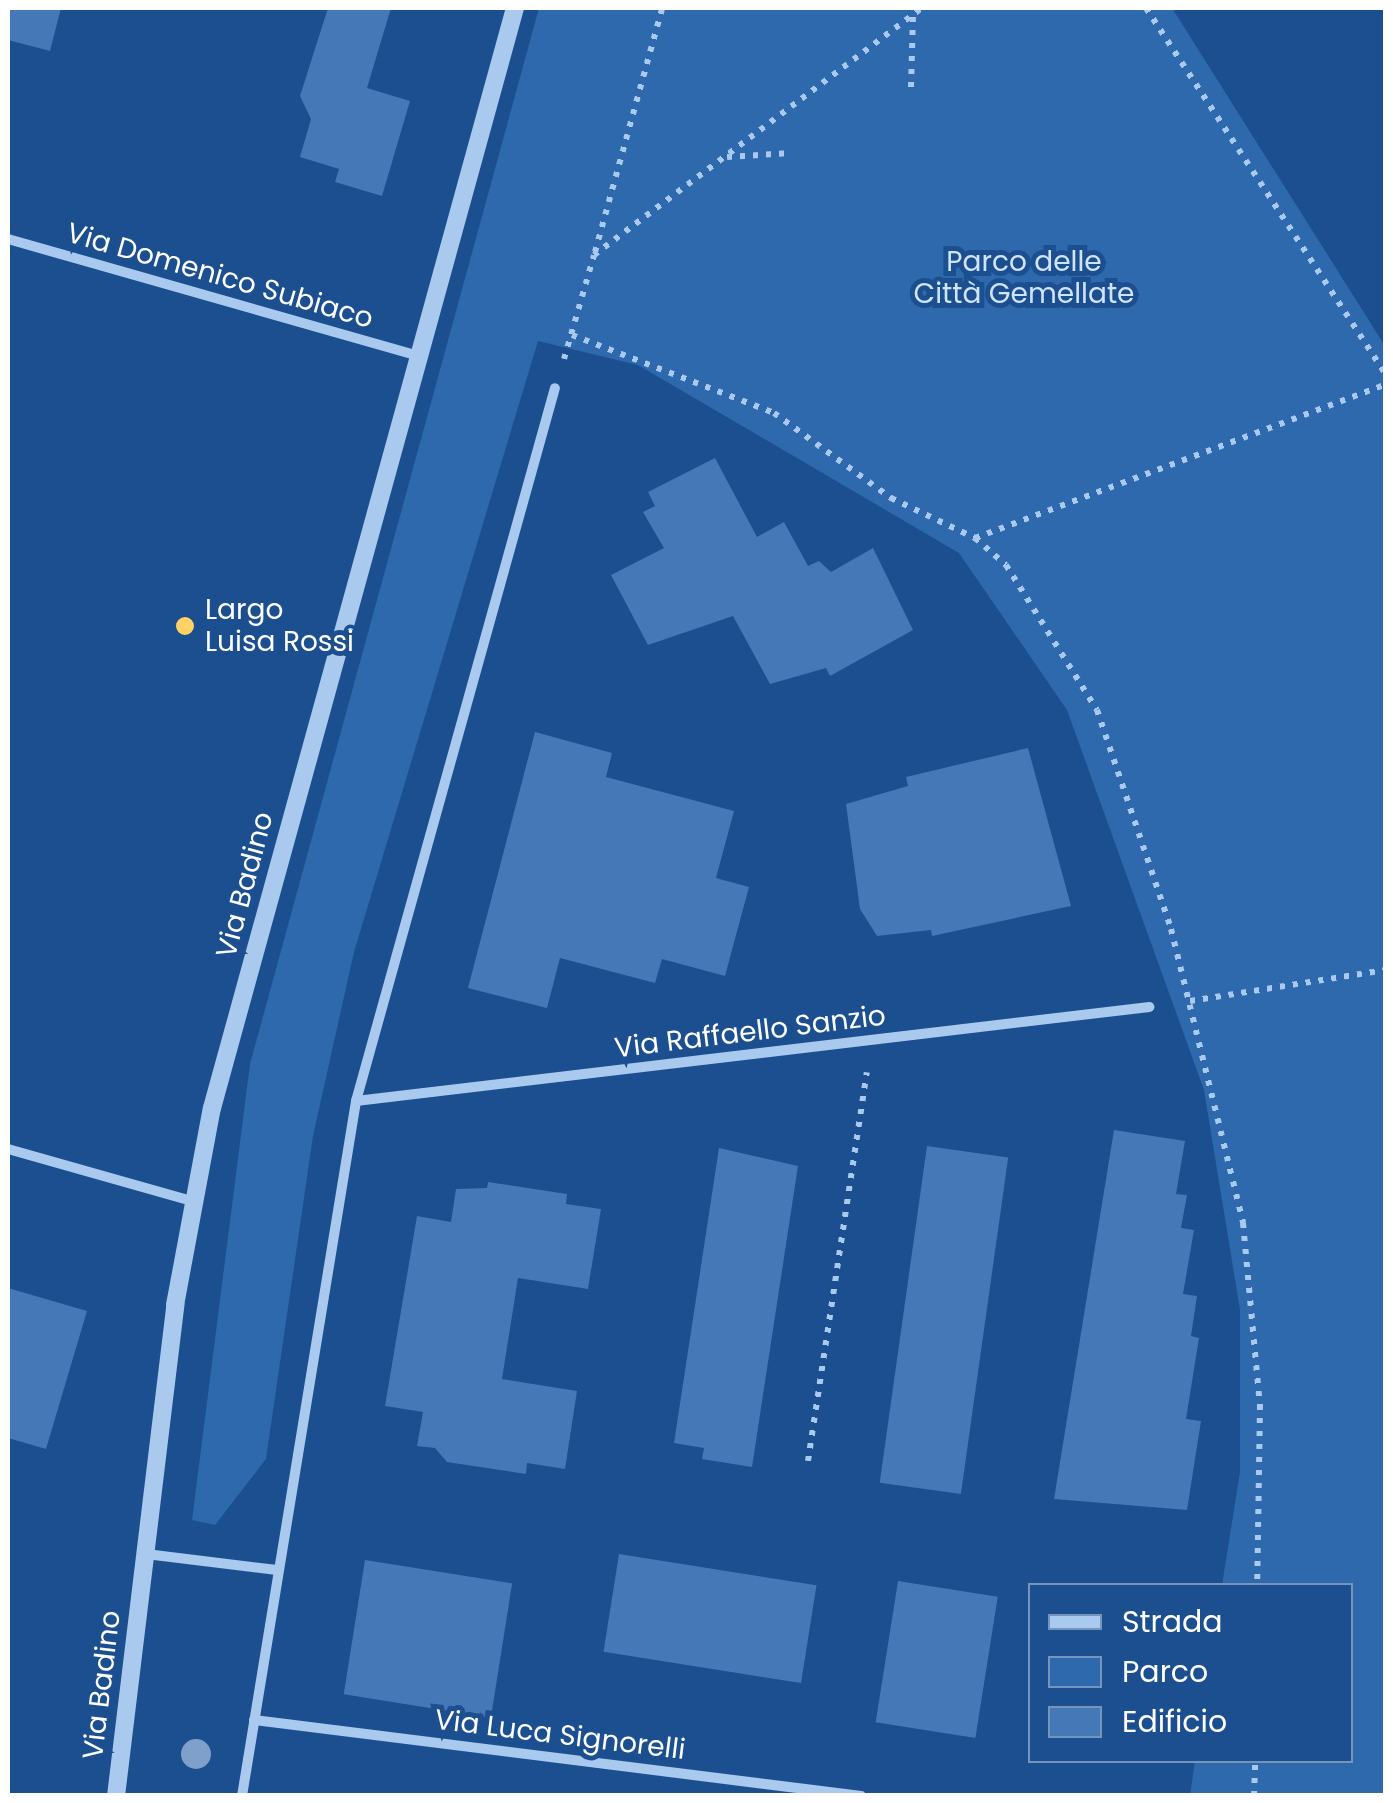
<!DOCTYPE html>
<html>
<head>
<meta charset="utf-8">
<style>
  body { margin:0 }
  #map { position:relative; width:1393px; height:1803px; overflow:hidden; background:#1b4f8f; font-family:Poppins,sans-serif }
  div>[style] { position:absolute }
  .green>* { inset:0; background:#2e69ad }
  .building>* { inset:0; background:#4478b7; transform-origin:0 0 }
  .path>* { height:6px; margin-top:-3px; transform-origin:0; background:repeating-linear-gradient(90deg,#a9c9ee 0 5px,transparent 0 13px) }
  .minor>* { height:10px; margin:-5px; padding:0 5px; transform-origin:5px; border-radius:5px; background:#a9c9ee }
  .tertiary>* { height:18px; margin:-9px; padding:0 9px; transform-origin:9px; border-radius:9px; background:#a9c9ee }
  .trees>* { width:30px; height:30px; margin:-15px; border-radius:50%; background:#7ea0ca }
  .dots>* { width:28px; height:28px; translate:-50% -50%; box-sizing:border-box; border:5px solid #1b4f8f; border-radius:50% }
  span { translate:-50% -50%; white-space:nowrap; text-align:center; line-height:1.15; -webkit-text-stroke:10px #1b4f8f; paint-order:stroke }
  .park-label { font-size:28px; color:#cfe3fa }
  .street-label { font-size:28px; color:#fff }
  .poi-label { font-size:28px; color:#fff }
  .left { translate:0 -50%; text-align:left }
  .frame { position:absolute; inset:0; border:10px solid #fff; pointer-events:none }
  .legend { position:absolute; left:1028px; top:1583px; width:325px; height:180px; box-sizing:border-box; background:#1b4f8f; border:2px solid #7695bc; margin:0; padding:12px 18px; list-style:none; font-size:30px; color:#fff }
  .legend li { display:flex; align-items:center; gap:20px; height:50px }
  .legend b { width:50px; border:2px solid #7695bc }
</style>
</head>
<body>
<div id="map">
  <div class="green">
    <div style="clip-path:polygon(539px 8px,1172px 8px,1385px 346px,1385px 1795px,1190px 1795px,1195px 1761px,1350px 1760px,1350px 1586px,1222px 1585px,1240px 1472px,1240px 1310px,1204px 1090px,1067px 710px,959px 553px,638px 365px,538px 341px,354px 952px,313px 1136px,266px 1459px,215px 1525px,192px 1520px,250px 1064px)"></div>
  </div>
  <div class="building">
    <div style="clip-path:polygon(8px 8px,61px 8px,50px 51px,8px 40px)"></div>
    <div style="clip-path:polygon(328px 8px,391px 8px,367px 88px,410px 101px,382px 196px,335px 182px,339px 169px,300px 157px,311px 119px,300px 96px)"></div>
    <div style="clip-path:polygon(715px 458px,757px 537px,784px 522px,808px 566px,819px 561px,831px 572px,873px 548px,913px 630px,830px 676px,826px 668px,770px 684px,733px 616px,648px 645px,611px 575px,664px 548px,643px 512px,655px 506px,648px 492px)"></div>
    <div style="clip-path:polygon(535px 732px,612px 753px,606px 777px,734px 811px,716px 878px,749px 887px,725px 976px,662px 959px,655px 983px,560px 958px,547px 1008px,468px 988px)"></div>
    <div style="clip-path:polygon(1028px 748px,1071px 906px,932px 936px,931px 930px,877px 936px,860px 909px,846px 804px,908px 786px,906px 777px)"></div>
    <div style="clip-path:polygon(1114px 1130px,1185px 1141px,1176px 1194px,1187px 1195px,1181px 1228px,1194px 1230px,1183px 1294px,1197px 1296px,1191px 1336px,1199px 1338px,1186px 1419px,1201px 1421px,1187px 1510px,1054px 1499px)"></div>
    <div style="left:927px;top:1146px;width:82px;height:340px;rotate:8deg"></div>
    <div style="clip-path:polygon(719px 1148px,798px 1166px,752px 1467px,702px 1459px,704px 1448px,674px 1443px)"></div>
    <div style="clip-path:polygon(488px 1182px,567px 1194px,566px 1204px,601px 1209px,588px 1289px,518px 1278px,502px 1379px,577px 1391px,565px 1469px,527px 1463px,526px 1474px,447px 1462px,435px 1448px,417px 1446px,423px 1412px,385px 1406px,417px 1216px,451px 1222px,456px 1189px,487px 1188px)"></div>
    <div style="clip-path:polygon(8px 1288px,87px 1311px,46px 1449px,8px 1438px)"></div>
    <div style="left:619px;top:1554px;width:200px;height:99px;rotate:9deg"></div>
    <div style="left:365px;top:1560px;width:149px;height:136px;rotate:9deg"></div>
    <div style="left:898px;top:1581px;width:101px;height:143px;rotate:9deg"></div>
  </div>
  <div class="path">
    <div style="left:1146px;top:8px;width:439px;rotate:56.8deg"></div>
    <div style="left:911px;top:87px;width:73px;rotate:-88.4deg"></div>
    <div style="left:727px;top:157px;width:64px;rotate:-3.6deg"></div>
    <div style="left:595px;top:252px;width:253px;rotate:-74.6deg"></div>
    <div style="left:572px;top:335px;width:217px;rotate:21.1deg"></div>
    <div style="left:774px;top:413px;width:145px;rotate:36deg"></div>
    <div style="left:891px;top:498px;width:93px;rotate:25.5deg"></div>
    <div style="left:975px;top:538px;width:439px;rotate:-20.5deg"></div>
    <div style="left:564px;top:359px;width:108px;rotate:-73.9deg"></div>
    <div style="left:594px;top:255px;width:411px;rotate:-37deg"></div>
    <div style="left:975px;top:538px;width:41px;rotate:41.1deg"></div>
    <div style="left:1006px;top:565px;width:171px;rotate:57.9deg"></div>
    <div style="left:1097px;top:710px;width:231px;rotate:71.3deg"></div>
    <div style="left:1171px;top:929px;width:303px;rotate:76.2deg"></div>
    <div style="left:1243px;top:1223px;width:183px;rotate:84.7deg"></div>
    <div style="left:1260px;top:1405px;width:181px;rotate:90.9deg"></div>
    <div style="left:1190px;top:1001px;width:198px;rotate:-9deg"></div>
    <div style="left:808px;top:1461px;width:393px;rotate:-81.4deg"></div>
    <div style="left:1254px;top:1796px;width:36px;rotate:-88deg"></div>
  </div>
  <div class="minor">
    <div style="left:8px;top:239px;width:428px;rotate:15.9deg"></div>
    <div style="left:356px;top:1101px;width:799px;rotate:-6.76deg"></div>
    <div style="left:8px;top:1149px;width:191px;rotate:15.8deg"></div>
    <div style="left:146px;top:1554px;width:132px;rotate:7deg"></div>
    <div style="left:254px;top:1720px;width:612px;rotate:7.14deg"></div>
    <div style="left:242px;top:1796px;width:704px;rotate:-80.68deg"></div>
    <div style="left:356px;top:1101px;width:740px;rotate:-74.41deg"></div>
  </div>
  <div class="tertiary">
    <div style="left:116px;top:1796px;width:495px;rotate:-83.1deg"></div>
    <div style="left:175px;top:1305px;width:200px;rotate:-79.4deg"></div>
    <div style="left:212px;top:1108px;width:1141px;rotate:-74.6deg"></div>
  </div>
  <div class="trees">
    <div style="left:196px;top:1754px"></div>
  </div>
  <div class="dots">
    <div style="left:185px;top:626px;background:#ffd166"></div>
  </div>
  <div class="park-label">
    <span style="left:1024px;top:278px">Parco delle<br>Città Gemellate</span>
  </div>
  <div class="street-label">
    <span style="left:220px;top:276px;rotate:16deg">Via Domenico Subiaco</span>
    <span style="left:245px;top:885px;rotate:-75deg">Via Badino</span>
    <span style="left:750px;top:1032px;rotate:-7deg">Via Raffaello Sanzio</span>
    <span style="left:102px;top:1685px;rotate:-83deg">Via Badino</span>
    <span style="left:560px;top:1735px;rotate:7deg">Via Luca Signorelli</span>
  </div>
  <div class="poi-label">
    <span class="left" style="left:205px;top:626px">Largo<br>Luisa Rossi</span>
  </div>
  <div class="frame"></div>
  <ul class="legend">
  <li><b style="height:12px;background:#a9c9ee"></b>Strada</li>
  <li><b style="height:28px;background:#2e69ad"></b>Parco</li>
  <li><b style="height:28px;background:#4478b7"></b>Edificio</li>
  </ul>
</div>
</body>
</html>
